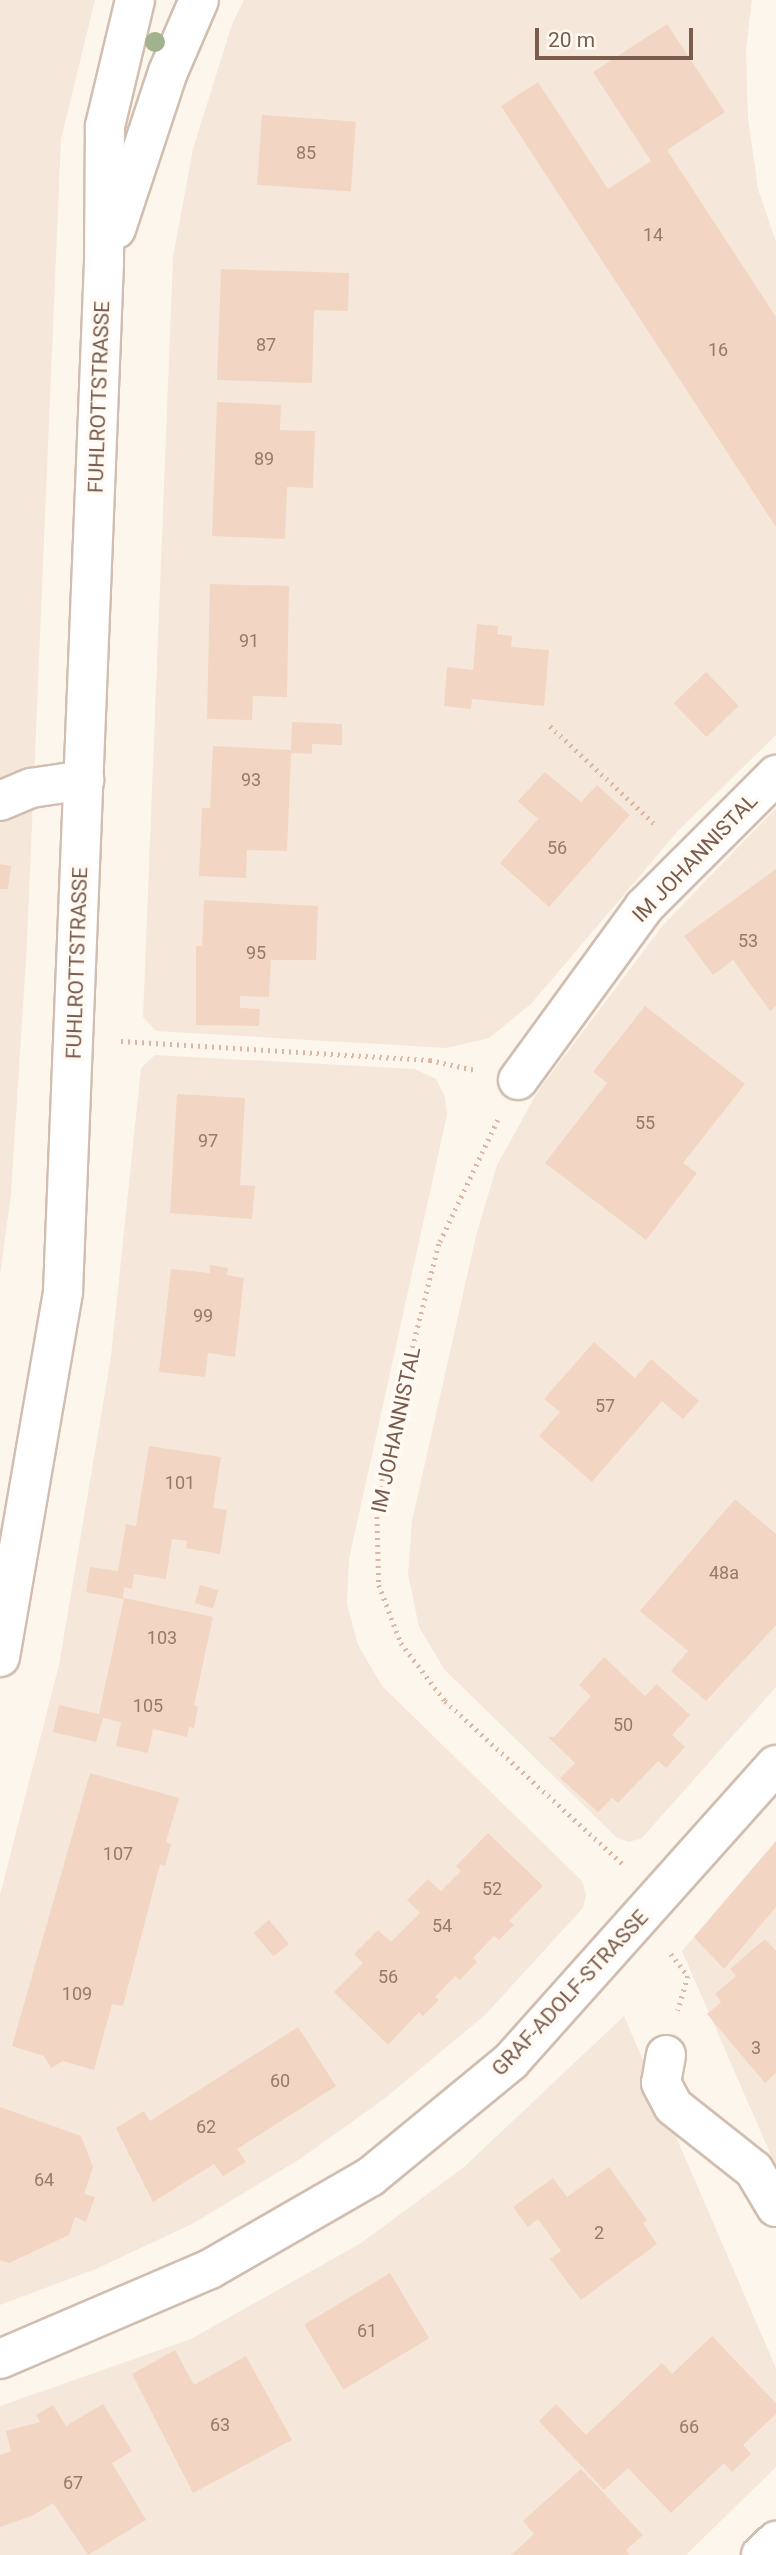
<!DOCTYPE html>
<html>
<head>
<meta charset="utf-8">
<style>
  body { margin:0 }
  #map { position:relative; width:776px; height:2555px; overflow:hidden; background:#fdf6ec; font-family:Roboto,sans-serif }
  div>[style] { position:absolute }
  .residential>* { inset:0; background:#f5e8da }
  .building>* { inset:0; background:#f3d5c3; transform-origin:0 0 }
  .path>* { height:4.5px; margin-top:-2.25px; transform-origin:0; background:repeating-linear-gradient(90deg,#d9b8a5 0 2px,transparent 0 7px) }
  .roads { filter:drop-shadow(2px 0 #d1beb0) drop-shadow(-2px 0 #d1beb0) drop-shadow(0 2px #d1beb0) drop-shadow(0 -2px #d1beb0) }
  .minor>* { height:38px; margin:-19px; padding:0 19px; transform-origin:19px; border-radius:19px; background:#fff }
  .trees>* { width:20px; height:20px; margin:-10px; border-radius:50%; background:#a0b28e }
  span { translate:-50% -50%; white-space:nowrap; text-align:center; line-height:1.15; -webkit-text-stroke:7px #fffaf3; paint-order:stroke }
  .number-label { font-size:18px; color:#987a6a }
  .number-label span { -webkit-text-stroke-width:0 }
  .street-label { font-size:21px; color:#7a5c4d }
  .scale { position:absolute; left:535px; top:28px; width:158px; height:32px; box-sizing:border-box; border:4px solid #7a5c4d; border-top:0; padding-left:9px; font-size:21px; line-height:24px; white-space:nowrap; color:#7a5c4d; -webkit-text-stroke:5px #fffaf3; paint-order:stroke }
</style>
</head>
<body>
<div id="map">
  <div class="residential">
    <div style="clip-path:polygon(0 0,95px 0,61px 139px,27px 943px,11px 1195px,0 1275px)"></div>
    <div style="clip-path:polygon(244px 0,752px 0,746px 49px,748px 118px,758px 189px,776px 242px,776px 735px,677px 832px,531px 1004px,489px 1038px,446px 1048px,156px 1031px,143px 1017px,173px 257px,193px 149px,232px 24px)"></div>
    <div style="clip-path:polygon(776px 808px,776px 1687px,642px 1838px,629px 1842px,617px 1838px,444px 1669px,419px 1627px,408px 1574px,412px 1521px,476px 1236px,497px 1165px,538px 1091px,664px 924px)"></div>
    <div style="clip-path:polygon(155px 1055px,415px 1069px,436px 1079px,445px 1097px,447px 1115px,349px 1559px,347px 1604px,358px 1645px,382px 1686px,582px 1881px,586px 1895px,583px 1908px,485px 2015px,384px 2099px,300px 2159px,192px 2224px,96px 2269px,0 2305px,0 1895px,59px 1665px,111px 1356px,141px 1068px)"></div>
    <div style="clip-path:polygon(776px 1843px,776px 2167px,682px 1951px)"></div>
    <div style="clip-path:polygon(624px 2016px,776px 2368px,776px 2467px,686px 2555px,0 2555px,0 2406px,191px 2339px,361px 2243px,464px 2167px)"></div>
  </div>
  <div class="building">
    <div style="clip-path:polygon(667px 24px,725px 112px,667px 150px,776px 317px,776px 527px,501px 106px,538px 82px,608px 189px,651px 161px,593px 72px)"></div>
    <div style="left:262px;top:115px;width:94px;height:70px;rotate:4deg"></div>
    <div style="clip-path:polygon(221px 269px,349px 273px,348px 311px,314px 310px,312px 383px,217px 380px)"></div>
    <div style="clip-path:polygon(217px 402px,281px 405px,280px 430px,315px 431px,313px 488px,287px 487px,285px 539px,212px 536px)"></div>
    <div style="clip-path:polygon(210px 584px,289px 586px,287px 697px,253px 696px,252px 720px,207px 719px)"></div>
    <div style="clip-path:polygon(477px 624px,498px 626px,497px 634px,512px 636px,511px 647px,549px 650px,544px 706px,472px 699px,471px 709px,444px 706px,447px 667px,473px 670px)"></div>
    <div style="left:706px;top:672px;width:47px;height:45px;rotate:46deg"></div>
    <div style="clip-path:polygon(292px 722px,342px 724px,342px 745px,312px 744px,312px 754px,291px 753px,287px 851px,247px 850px,246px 878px,199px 876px,202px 808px,210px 808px,213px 746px,291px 750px)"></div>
    <div style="clip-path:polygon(545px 772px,581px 802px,597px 785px,630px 815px,549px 907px,500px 863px,538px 819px,518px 801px)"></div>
    <div style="clip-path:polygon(0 864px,11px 866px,8px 889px,0 889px)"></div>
    <div style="clip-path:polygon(776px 869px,776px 1006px,770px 1011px,733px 960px,713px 975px,684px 936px)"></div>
    <div style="clip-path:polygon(204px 900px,318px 906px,316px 960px,271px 960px,269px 997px,240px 996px,240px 1008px,260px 1009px,259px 1026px,196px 1025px,196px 946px,202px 946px)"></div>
    <div style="clip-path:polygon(645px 1006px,745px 1084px,683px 1163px,697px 1173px,646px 1240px,545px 1163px,607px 1083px,593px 1072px)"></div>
    <div style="clip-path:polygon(177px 1094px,245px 1098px,240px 1185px,255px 1186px,252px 1219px,170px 1213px)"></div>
    <div style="clip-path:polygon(210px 1265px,228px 1268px,227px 1275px,244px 1278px,235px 1357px,208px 1353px,205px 1377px,159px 1372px,171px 1269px,210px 1273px)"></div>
    <div style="clip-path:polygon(594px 1342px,635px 1378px,651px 1359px,699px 1401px,683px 1419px,662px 1401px,592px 1482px,539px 1436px,560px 1412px,544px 1399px)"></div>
    <div style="clip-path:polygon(149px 1446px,221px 1457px,213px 1508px,227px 1510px,220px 1554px,186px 1548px,187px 1541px,172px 1539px,166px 1579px,134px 1574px,132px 1589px,124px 1587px,123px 1599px,86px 1592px,90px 1567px,118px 1571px,126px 1524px,136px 1526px)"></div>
    <div style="clip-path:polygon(735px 1499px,776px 1534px,776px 1625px,706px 1701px,671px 1671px,688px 1651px,640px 1611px)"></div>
    <div style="left:200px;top:1585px;width:19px;height:19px;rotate:16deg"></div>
    <div style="clip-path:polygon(124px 1598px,213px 1617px,194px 1705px,198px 1707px,194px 1728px,189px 1727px,187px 1737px,153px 1729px,148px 1753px,116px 1746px,121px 1722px,103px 1718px,96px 1742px,53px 1732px,59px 1705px,99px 1714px)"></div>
    <div style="clip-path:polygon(604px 1657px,645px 1696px,657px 1684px,690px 1715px,672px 1735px,685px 1747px,666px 1768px,658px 1761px,618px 1803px,612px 1798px,598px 1812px,560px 1778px,575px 1763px,548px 1737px,554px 1737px,591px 1696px,579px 1685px)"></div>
    <div style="clip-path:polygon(90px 1773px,179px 1798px,166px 1842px,171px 1844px,165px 1866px,160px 1864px,123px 2006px,112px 2004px,94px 2070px,63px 2061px,51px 2068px,44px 2056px,12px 2046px)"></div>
    <div style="clip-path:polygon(488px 1833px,543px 1886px,509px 1921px,514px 1925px,499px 1940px,494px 1936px,473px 1958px,477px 1962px,460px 1980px,455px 1976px,435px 1997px,439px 2000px,423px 2016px,419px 2012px,388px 2045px,334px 1992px,363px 1963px,354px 1954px,378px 1930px,391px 1942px,420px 1913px,407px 1900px,428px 1879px,441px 1891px,461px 1871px,456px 1866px)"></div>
    <div style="clip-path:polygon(776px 1841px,776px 1907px,724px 1969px,694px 1937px)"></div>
    <div style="left:269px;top:1920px;width:31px;height:20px;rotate:50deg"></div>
    <div style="clip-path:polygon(765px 1939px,776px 1951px,776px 2073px,765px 2083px,707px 2014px,721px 2002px,715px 1994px,736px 1976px,730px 1969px)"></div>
    <div style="clip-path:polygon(298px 2027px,336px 2086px,237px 2149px,246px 2162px,223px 2176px,214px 2164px,153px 2202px,116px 2128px,144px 2111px,150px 2121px)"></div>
    <div style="clip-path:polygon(0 2107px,81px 2136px,93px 2167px,84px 2194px,95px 2197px,86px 2222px,75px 2217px,69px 2235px,9px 2263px,0 2260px)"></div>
    <div style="clip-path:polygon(609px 2167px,647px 2220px,643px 2223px,657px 2244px,581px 2300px,550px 2259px,561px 2251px,538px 2219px,528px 2227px,513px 2207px,553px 2178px,567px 2197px)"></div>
    <div style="left:390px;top:2273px;width:76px;height:100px;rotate:59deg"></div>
    <div style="clip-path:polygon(712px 2336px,776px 2403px,776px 2414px,743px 2445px,751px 2454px,732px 2472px,724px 2463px,671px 2513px,628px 2468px,604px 2490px,539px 2421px,556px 2404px,586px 2435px,662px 2363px,672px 2374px)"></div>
    <div style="clip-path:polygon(175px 2350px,194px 2385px,246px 2356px,292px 2440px,193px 2493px,132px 2374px)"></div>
    <div style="clip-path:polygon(103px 2404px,132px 2451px,112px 2463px,146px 2520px,88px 2555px,53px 2503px,32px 2516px,0 2527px,0 2455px,11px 2451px,6px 2431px,40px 2422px,36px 2415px,53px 2405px,66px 2426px)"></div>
    <div style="clip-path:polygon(581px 2469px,643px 2535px,626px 2550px,630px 2555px,511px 2555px,534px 2534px,523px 2521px)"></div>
  </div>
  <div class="path">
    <div style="left:550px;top:726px;width:146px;rotate:43.1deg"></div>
    <div style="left:121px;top:1041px;width:310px;rotate:3.5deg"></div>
    <div style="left:430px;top:1060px;width:46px;rotate:12.5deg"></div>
    <div style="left:498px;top:1120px;width:137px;rotate:115.4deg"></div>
    <div style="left:439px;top:1244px;width:186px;rotate:104.3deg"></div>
    <div style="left:393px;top:1424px;width:87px;rotate:100.5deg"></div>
    <div style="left:377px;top:1510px;width:75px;rotate:88.5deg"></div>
    <div style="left:379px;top:1585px;width:62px;rotate:69.2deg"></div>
    <div style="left:401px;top:1643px;width:73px;rotate:52.8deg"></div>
    <div style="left:445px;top:1701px;width:243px;rotate:42.5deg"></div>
    <div style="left:671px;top:1954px;width:28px;rotate:52deg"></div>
    <div style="left:688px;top:1976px;width:36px;rotate:106deg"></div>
  </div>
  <div class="roads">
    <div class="minor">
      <div style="left:116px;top:229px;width:165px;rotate:-71.7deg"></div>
      <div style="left:168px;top:72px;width:78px;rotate:-66.7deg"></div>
      <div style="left:0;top:801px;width:34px;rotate:-23deg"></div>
      <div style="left:31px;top:788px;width:54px;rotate:-8.6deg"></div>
      <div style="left:518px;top:1080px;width:214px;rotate:-53.9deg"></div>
      <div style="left:644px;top:907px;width:187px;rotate:-45deg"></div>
      <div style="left:0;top:1657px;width:370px;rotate:-80.2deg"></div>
      <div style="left:63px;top:1292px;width:1029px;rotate:-87.72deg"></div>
      <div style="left:104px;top:264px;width:138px;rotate:-89.6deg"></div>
      <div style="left:105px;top:126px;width:130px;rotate:-76.6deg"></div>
      <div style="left:666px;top:2055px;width:28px;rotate:100deg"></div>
      <div style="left:661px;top:2083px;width:26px;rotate:62deg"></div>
      <div style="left:673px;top:2106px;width:103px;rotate:38.3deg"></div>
      <div style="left:754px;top:2170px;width:43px;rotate:59.3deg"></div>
      <div style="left:0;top:2359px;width:228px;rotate:-23.2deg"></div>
      <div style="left:210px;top:2269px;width:185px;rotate:-29.9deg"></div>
      <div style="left:370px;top:2177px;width:183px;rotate:-39.4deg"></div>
      <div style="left:511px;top:2061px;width:397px;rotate:-48.2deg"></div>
      <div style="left:761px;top:2555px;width:21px;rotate:-43deg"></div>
    </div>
  </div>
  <div class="trees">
    <div style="left:155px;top:42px"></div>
  </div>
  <div class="number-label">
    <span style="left:306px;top:153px">85</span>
    <span style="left:653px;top:235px">14</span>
    <span style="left:266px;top:345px">87</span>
    <span style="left:718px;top:350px">16</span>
    <span style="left:264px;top:459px">89</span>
    <span style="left:249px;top:641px">91</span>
    <span style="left:251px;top:780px">93</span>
    <span style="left:557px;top:848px">56</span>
    <span style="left:748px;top:941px">53</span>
    <span style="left:256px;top:953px">95</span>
    <span style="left:645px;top:1123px">55</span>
    <span style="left:208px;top:1141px">97</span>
    <span style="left:203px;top:1316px">99</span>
    <span style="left:605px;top:1406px">57</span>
    <span style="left:180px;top:1483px">101</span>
    <span style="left:724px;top:1573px">48a</span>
    <span style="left:162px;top:1638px">103</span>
    <span style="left:148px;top:1706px">105</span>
    <span style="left:623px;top:1725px">50</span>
    <span style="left:118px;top:1854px">107</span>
    <span style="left:492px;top:1889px">52</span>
    <span style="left:442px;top:1926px">54</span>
    <span style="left:388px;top:1977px">56</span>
    <span style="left:77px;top:1994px">109</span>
    <span style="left:756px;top:2048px">3</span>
    <span style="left:280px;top:2081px">60</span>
    <span style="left:206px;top:2127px">62</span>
    <span style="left:44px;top:2180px">64</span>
    <span style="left:599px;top:2233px">2</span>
    <span style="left:367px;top:2331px">61</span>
    <span style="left:220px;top:2425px">63</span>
    <span style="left:689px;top:2427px">66</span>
    <span style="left:73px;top:2483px">67</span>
  </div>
  <div class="street-label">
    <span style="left:99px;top:397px;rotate:-88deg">FUHLROTTSTRASSE</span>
    <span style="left:695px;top:858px;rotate:-46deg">IM JOHANNISTAL</span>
    <span style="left:77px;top:963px;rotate:-88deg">FUHLROTTSTRASSE</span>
    <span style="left:396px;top:1430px;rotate:-78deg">IM JOHANNISTAL</span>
    <span style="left:570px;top:1993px;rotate:-47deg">GRAF-ADOLF-STRASSE</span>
  </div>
  <div class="scale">20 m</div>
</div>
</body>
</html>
